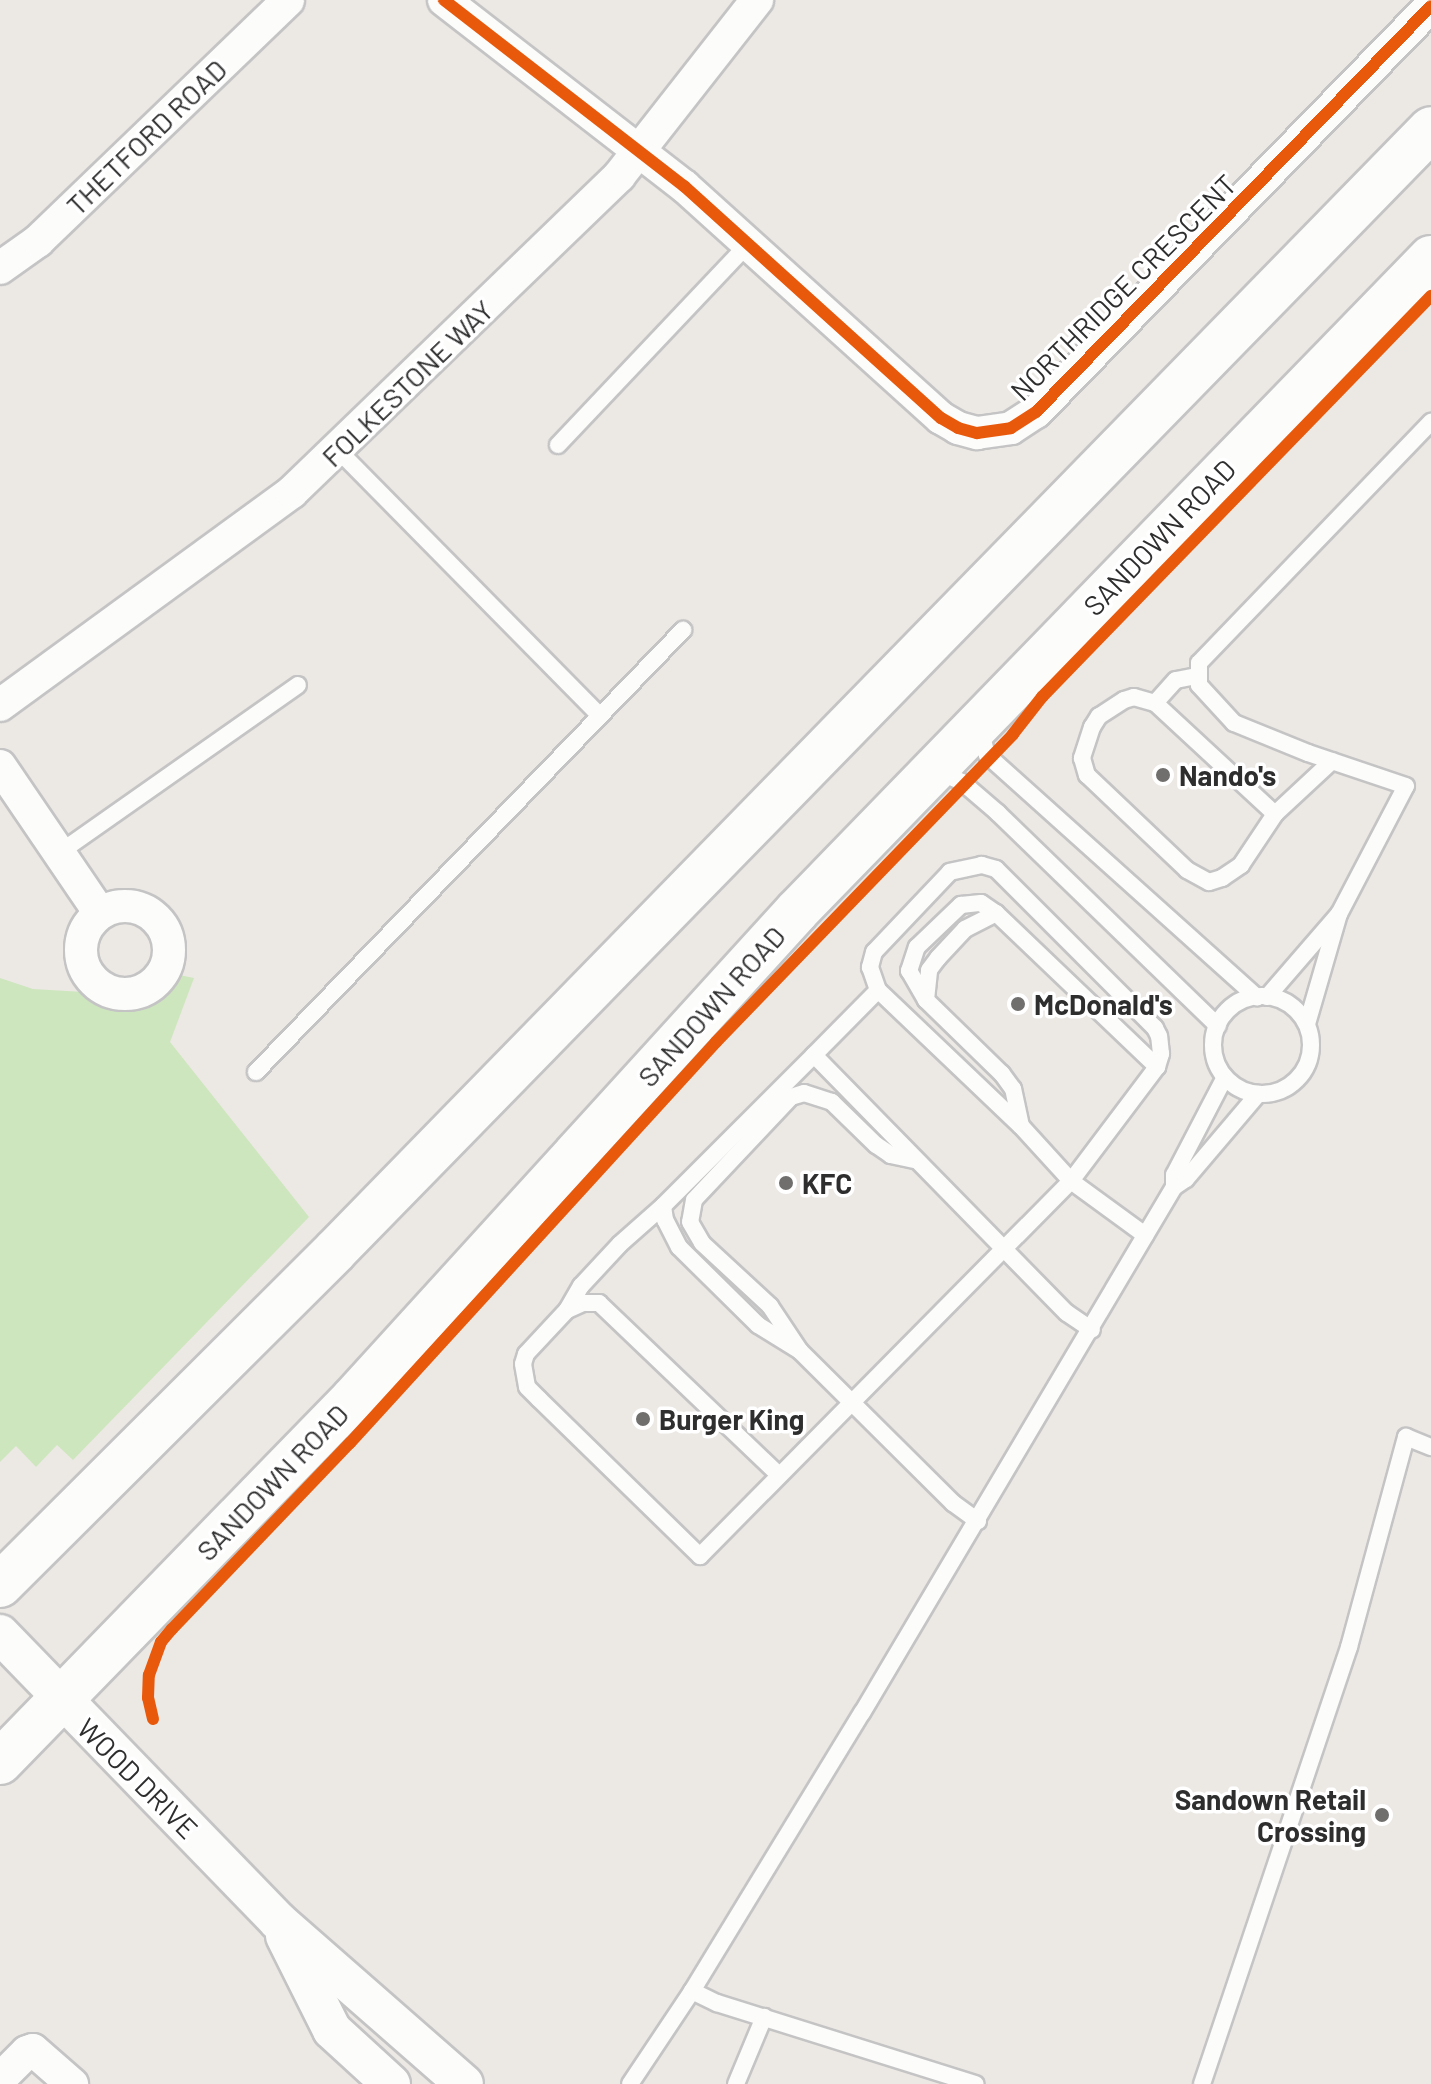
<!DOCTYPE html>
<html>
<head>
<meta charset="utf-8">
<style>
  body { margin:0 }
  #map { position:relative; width:1431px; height:2084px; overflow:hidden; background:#ece8e4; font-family:Barlow,sans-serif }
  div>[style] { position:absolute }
  .green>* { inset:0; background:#cee6be }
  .roads { filter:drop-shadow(2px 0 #c5c4c5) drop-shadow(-2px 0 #c5c4c5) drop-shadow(0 2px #c5c4c5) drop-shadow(0 -2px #c5c4c5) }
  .service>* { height:16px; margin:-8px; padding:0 8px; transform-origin:8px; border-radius:8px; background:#fcfcfb }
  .service>.ring { margin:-8px; padding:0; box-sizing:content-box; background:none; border:16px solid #fcfcfb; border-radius:50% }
  .minor>* { height:32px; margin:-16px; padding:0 16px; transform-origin:16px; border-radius:16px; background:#fcfcfb }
  .minor>.ring { margin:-16px; padding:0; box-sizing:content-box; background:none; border:32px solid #fcfcfb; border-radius:50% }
  .tertiary>* { height:38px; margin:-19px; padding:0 19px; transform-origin:19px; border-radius:19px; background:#fcfcfb }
  .secondary>* { height:44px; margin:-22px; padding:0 22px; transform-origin:22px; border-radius:22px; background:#fcfcfb }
  .cycleway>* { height:12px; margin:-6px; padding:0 6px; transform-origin:6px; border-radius:6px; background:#e8590c }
  .dots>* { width:22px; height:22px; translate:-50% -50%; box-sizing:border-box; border:4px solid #fff; border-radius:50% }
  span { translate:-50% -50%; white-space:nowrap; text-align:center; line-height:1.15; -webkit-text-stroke:7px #fff; paint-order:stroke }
  .street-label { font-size:28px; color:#2e2e2e }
  .poi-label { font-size:28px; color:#2e2e2e; font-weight:700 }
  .left { translate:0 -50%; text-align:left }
  .right { translate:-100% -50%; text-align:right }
</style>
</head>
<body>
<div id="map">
  <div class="green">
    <div style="clip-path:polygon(179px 975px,194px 978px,170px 1042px,309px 1217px,73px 1460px,57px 1445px,36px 1467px,16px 1446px,0 1462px,0 978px,33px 989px,84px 992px,99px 1003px,117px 1008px,136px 1008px,154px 1002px,169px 991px)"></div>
  </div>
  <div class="roads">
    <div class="service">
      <div style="left:558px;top:445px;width:277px;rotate:-46.6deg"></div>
      <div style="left:337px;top:449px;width:373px;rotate:45.4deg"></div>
      <div style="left:1155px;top:703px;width:31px;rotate:-48deg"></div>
      <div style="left:1176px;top:680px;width:21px;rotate:-11deg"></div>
      <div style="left:980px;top:729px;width:27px;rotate:75deg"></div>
      <div style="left:987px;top:755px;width:363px;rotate:41.9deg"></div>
      <div style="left:936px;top:770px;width:29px;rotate:25deg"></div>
      <div style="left:962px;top:782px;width:48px;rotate:40.7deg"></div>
      <div style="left:998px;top:813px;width:306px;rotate:44.1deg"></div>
      <div style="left:1275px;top:814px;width:163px;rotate:-137.2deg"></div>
      <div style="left:1155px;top:703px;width:22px;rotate:-164deg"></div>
      <div style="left:1134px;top:697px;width:10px;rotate:163deg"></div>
      <div style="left:1124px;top:700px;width:30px;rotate:147deg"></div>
      <div style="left:1099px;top:716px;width:13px;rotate:122deg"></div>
      <div style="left:1092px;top:727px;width:33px;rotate:108deg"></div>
      <div style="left:1082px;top:758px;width:18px;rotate:74deg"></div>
      <div style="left:1087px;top:775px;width:138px;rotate:43.5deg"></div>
      <div style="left:1187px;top:870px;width:25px;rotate:29deg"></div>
      <div style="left:1209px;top:882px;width:14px;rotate:-17deg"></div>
      <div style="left:1222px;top:878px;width:23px;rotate:-34deg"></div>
      <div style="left:1241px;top:865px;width:61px;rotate:-56.3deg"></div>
      <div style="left:1275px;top:814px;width:78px;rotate:-42.9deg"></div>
      <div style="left:59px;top:853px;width:292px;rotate:-35.1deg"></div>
      <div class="ring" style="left:1213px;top:996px;width:82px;height:82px"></div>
      <div style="left:1267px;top:997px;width:110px;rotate:-49.1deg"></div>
      <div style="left:926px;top:1000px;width:34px;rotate:-120deg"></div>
      <div style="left:909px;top:971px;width:25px;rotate:-72deg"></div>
      <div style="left:917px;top:947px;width:61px;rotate:-43.7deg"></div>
      <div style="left:961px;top:905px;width:20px;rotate:-6deg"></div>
      <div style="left:981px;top:903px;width:18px;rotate:34deg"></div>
      <div style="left:1307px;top:1024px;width:115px;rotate:-73.8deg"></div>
      <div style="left:1339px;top:914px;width:144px;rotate:-62.4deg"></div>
      <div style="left:1406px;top:786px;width:103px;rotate:-161.4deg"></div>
      <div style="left:1308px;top:753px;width:80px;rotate:-157.9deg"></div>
      <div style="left:1234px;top:723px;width:52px;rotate:-132.6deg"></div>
      <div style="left:1199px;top:685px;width:22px;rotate:-90deg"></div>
      <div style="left:1199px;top:663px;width:335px;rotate:-46.1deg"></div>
      <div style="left:814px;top:1055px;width:91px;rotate:-45.4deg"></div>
      <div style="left:256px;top:1072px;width:615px;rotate:-45.99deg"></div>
      <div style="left:1021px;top:1126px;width:38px;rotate:-102deg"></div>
      <div style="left:1013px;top:1089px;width:19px;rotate:-126deg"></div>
      <div style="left:1002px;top:1074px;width:106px;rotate:-135.8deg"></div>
      <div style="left:926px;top:1000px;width:30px;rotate:-84deg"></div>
      <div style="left:929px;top:970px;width:15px;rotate:-53deg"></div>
      <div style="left:938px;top:958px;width:40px;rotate:-47deg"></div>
      <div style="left:965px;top:929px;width:35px;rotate:-27deg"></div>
      <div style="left:996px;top:913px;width:223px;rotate:43.7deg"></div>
      <div style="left:914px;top:1160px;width:24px;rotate:-168deg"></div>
      <div style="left:891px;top:1155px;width:18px;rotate:-146deg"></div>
      <div style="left:876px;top:1145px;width:62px;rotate:-135.7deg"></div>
      <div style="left:832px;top:1102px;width:29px;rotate:-162deg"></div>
      <div style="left:804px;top:1093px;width:14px;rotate:163deg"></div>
      <div style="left:791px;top:1097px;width:141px;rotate:133.3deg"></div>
      <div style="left:694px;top:1200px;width:22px;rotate:100deg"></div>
      <div style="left:690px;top:1222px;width:24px;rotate:60deg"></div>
      <div style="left:702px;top:1243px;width:93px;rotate:42.8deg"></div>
      <div style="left:770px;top:1306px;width:54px;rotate:56.3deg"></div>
      <div style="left:800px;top:1351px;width:216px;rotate:44.8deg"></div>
      <div style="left:953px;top:1503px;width:31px;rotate:36deg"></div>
      <div style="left:1174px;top:1187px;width:12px;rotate:-90deg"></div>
      <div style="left:1174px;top:1175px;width:110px;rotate:-62.5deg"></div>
      <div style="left:567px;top:1310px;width:28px;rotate:-60deg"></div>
      <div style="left:581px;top:1286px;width:57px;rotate:-47.1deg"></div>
      <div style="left:620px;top:1244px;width:57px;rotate:-41.5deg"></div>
      <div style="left:800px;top:1351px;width:49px;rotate:-148.2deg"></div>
      <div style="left:758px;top:1325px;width:111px;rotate:-135.4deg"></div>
      <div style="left:679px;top:1247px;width:30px;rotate:-117deg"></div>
      <div style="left:665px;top:1220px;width:14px;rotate:-98deg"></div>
      <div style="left:663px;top:1206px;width:214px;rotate:-45deg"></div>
      <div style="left:814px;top:1055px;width:361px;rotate:45.6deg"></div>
      <div style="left:1067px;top:1313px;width:30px;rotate:34deg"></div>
      <div style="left:779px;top:1475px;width:249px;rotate:-136.3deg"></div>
      <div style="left:599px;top:1303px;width:16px;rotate:180deg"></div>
      <div style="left:583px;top:1303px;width:17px;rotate:156deg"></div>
      <div style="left:567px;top:1310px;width:60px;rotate:133deg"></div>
      <div style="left:526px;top:1354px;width:10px;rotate:107deg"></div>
      <div style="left:523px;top:1364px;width:23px;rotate:80deg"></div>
      <div style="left:527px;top:1387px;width:17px;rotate:45deg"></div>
      <div style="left:539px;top:1399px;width:225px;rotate:44.3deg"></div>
      <div style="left:700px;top:1556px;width:528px;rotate:-45.31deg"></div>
      <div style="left:1071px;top:1181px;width:143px;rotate:-53deg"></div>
      <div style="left:1157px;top:1067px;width:14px;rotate:-73deg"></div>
      <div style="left:1161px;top:1054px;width:18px;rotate:-96deg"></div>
      <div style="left:1159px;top:1036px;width:9px;rotate:-117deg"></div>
      <div style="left:1155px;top:1028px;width:225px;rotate:-135deg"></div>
      <div style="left:996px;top:869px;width:15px;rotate:-164deg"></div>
      <div style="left:982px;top:865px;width:33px;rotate:168deg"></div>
      <div style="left:950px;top:872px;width:110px;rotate:133.5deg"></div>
      <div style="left:874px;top:952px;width:16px;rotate:105deg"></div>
      <div style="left:870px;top:967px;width:24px;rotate:71deg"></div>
      <div style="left:878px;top:990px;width:197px;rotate:43.6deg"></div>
      <div style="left:1021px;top:1126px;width:74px;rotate:47.7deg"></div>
      <div style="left:1071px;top:1181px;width:92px;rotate:36.1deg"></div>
      <div style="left:692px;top:1991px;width:28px;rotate:26deg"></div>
      <div style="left:717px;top:2003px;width:271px;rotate:17.4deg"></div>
      <div style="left:630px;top:2084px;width:112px;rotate:-56.3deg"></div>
      <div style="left:692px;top:1991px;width:326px;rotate:-58.6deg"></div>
      <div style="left:862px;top:1713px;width:612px;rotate:-59.33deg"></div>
      <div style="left:1174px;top:1187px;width:14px;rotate:-34deg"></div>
      <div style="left:1186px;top:1179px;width:111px;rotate:-49.7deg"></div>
      <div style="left:736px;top:2084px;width:73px;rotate:-67.3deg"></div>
      <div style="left:1202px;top:2084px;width:461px;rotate:-71.4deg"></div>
      <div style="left:1349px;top:1647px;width:218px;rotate:-74.8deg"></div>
      <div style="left:1406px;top:1437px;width:27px;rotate:22deg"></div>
    </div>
    <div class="minor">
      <div style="left:444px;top:0;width:304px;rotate:37.8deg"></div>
      <div style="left:684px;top:186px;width:346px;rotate:42.1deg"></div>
      <div style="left:941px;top:418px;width:20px;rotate:30deg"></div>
      <div style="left:958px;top:428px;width:20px;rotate:15deg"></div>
      <div style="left:977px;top:433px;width:34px;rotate:-8deg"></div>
      <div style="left:1011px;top:428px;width:30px;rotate:-33deg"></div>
      <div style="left:1036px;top:412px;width:566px;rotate:-45.79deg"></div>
      <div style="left:0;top:268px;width:47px;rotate:-35.4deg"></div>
      <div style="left:38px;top:241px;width:347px;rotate:-43.9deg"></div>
      <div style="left:0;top:705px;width:361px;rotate:-36.1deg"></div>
      <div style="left:292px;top:492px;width:455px;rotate:-44deg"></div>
      <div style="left:619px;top:176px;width:224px;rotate:-51.9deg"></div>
      <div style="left:0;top:766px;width:178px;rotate:55.8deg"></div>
      <div class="ring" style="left:81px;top:906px;width:56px;height:56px"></div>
      <div style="left:0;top:2079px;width:38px;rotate:-45deg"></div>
      <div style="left:27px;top:2052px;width:6px;rotate:-18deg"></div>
      <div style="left:33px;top:2050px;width:52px;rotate:41.1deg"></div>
    </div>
    <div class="tertiary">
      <div style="left:0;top:1634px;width:400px;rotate:45.9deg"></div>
      <div style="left:278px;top:1921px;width:247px;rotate:41.2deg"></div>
      <div style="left:285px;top:1936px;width:105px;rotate:63.4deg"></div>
      <div style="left:332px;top:2030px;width:80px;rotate:42.5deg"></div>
    </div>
    <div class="secondary">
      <div style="left:0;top:1585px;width:473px;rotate:-44.9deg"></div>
      <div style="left:335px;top:1251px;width:1568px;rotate:-45.67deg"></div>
      <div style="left:0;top:1762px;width:506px;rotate:-45.8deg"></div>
      <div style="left:353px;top:1399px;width:660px;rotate:-47.7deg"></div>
      <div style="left:797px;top:911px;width:910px;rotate:-45.85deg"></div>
    </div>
  </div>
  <div class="cycleway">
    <div style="left:444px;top:0;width:304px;rotate:37.8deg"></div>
    <div style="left:684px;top:186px;width:346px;rotate:42.1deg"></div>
    <div style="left:941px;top:418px;width:20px;rotate:30deg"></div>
    <div style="left:958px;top:428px;width:20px;rotate:15deg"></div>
    <div style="left:977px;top:433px;width:34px;rotate:-8deg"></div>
    <div style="left:1011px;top:428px;width:30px;rotate:-33deg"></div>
    <div style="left:1036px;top:412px;width:566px;rotate:-45.79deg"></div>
    <div style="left:153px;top:1719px;width:22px;rotate:-103deg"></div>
    <div style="left:148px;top:1698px;width:23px;rotate:-88deg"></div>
    <div style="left:149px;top:1675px;width:35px;rotate:-70deg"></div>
    <div style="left:161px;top:1642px;width:17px;rotate:-50deg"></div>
    <div style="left:172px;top:1629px;width:257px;rotate:-46.3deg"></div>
    <div style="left:350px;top:1443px;width:543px;rotate:-47.61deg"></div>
    <div style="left:716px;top:1042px;width:428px;rotate:-46deg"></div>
    <div style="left:1013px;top:734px;width:47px;rotate:-51.9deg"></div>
    <div style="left:1042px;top:697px;width:559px;rotate:-45.87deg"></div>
  </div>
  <div class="dots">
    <div style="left:1163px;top:775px;background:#706f6e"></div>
    <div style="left:1018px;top:1004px;background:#706f6e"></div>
    <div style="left:786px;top:1183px;background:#706f6e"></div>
    <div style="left:643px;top:1419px;background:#706f6e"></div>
    <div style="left:1382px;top:1815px;background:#706f6e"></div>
  </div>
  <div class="street-label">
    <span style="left:146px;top:137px;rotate:-44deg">THETFORD ROAD</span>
    <span style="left:1123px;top:287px;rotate:-45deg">NORTHRIDGE CRESCENT</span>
    <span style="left:407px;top:383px;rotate:-44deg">FOLKESTONE WAY</span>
    <span style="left:1159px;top:537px;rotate:-46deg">SANDOWN ROAD</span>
    <span style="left:711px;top:1006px;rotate:-48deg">SANDOWN ROAD</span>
    <span style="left:272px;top:1482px;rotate:-46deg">SANDOWN ROAD</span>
    <span style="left:138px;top:1778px;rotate:45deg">WOOD DRIVE</span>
  </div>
  <div class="poi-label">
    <span class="left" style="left:1179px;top:775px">Nando's</span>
    <span class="left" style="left:1034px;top:1004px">McDonald's</span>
    <span class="left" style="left:802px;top:1183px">KFC</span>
    <span class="left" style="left:659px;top:1419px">Burger King</span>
    <span class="right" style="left:1366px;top:1815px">Sandown Retail<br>Crossing</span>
  </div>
</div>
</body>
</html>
